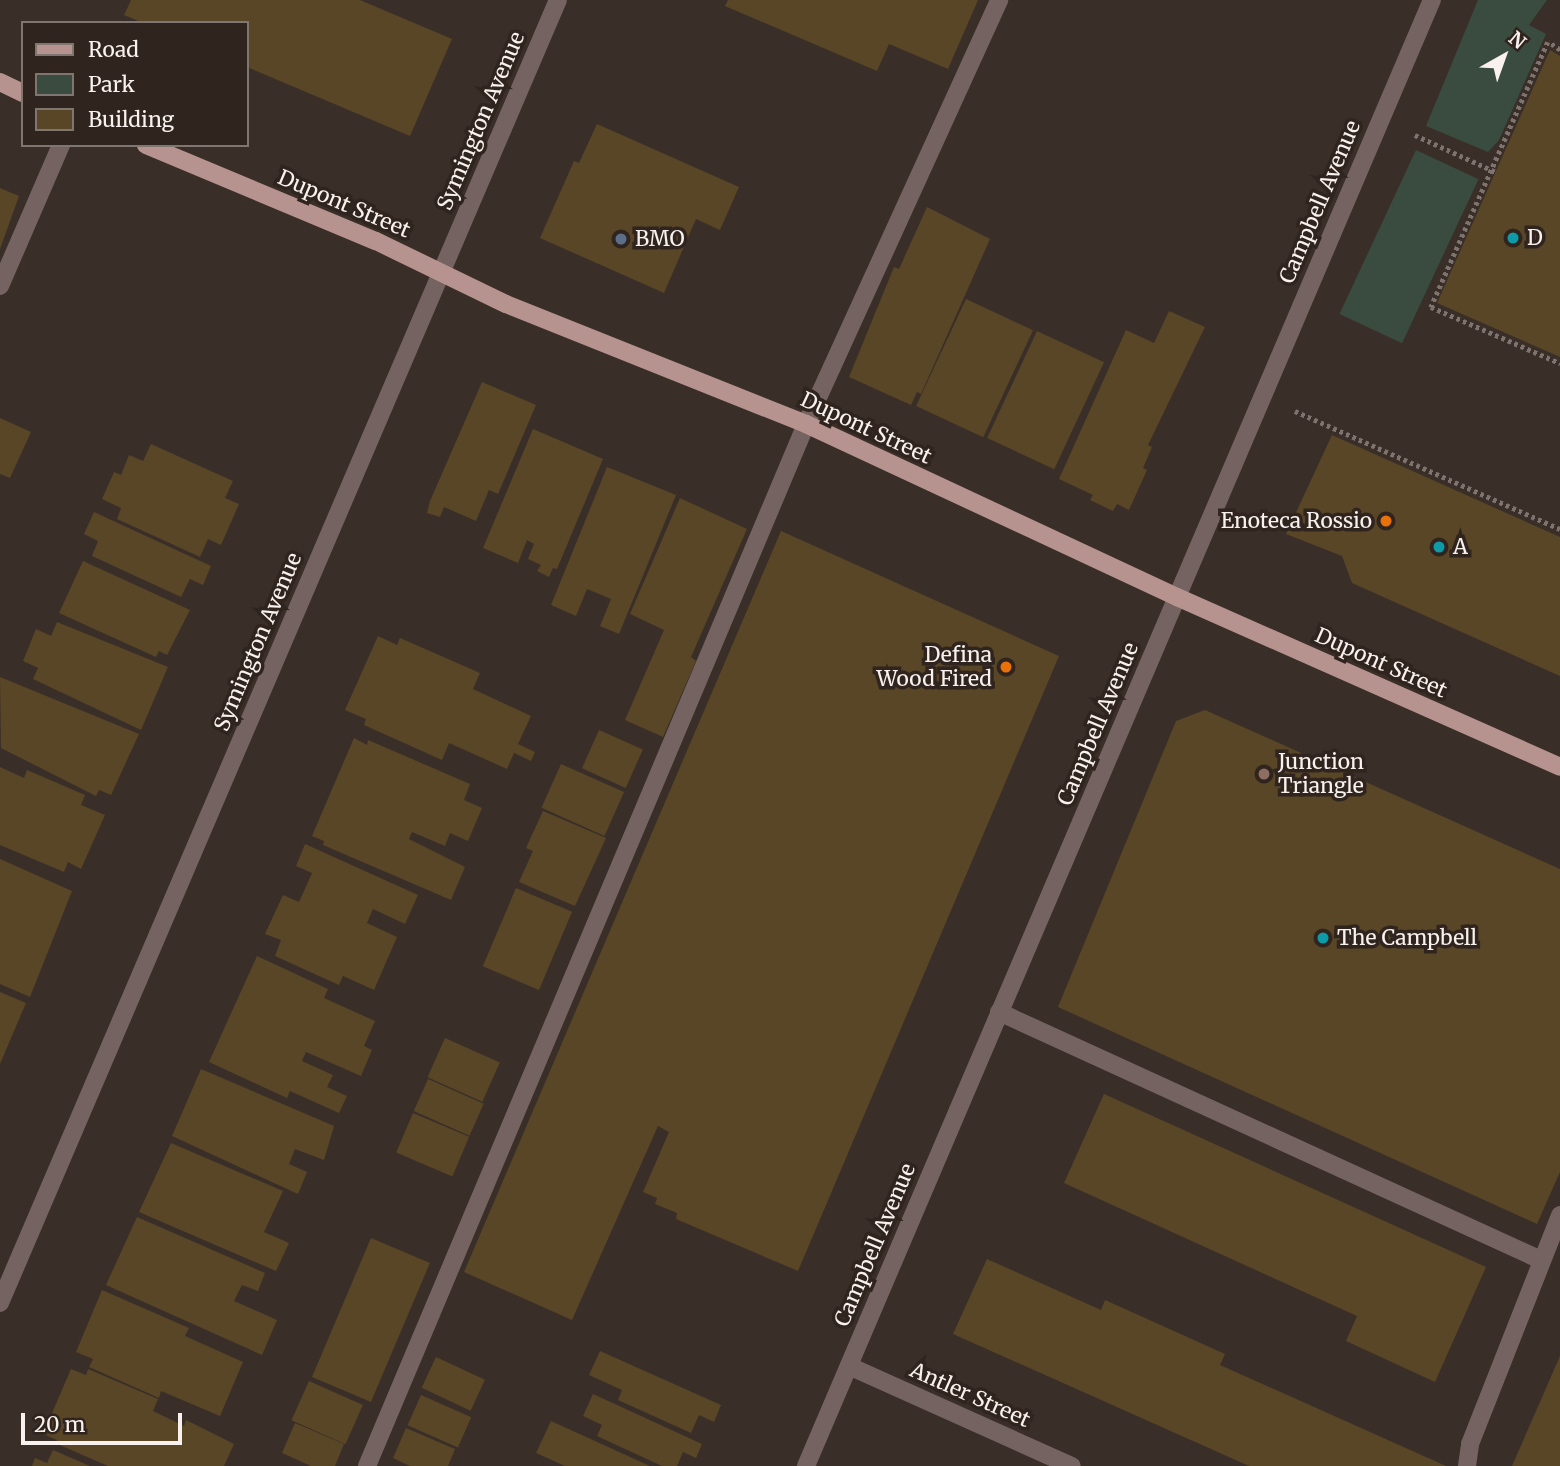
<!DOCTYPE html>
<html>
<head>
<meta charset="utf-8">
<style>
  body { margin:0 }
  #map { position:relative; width:1560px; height:1466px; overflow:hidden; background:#3a2e28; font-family:Merriweather,serif }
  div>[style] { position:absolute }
  .green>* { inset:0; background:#394c3f; transform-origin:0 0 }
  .building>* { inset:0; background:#584627; transform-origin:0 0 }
  .path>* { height:4.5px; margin-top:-2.25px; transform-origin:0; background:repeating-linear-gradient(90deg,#7e736e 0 3.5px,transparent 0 7px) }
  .minor>* { height:18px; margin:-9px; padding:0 9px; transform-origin:9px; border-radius:9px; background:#756361 }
  .major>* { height:18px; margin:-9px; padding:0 9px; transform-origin:9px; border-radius:9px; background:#b7938f }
  .dots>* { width:19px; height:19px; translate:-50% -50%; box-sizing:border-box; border:4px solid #30241e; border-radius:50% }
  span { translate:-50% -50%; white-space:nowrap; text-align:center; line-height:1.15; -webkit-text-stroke:7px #30241e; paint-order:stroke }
  .street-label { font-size:21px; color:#f9f1ed }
  .poi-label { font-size:21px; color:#f9f1ed }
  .left { translate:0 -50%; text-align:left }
  .right { translate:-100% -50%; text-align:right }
  .legend { position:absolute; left:21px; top:21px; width:228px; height:126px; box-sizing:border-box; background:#30241e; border:2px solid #807671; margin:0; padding:9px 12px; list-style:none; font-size:21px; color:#f9f1ed }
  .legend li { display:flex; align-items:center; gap:14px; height:35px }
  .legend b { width:35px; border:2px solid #807671 }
  .north { position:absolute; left:1469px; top:21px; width:70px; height:70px; -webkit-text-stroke:5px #30241e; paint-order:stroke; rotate:40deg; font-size:19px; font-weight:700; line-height:28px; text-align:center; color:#f9f1ed }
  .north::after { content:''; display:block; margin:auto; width:24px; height:32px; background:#f9f1ed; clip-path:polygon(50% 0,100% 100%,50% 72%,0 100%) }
  .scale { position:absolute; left:21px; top:1413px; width:161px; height:32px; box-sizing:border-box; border:4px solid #f9f1ed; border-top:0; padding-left:9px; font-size:21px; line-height:24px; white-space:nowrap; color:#f9f1ed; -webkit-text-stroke:5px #30241e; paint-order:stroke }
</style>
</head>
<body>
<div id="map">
  <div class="green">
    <div style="clip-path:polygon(1478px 0,1547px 0,1529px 25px,1546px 34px,1499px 140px,1488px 152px,1426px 126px)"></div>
    <div style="left:1416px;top:150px;width:69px;height:181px;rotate:25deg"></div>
  </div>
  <div class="building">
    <div style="clip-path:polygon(131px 0,360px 0,452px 39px,410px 136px,247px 67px,247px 23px,143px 23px,124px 15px)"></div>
    <div style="clip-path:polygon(728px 0,978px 0,948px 69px,889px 44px,877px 71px,725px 6px)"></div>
    <div style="clip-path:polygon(1550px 50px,1560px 56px,1560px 357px,1437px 303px)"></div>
    <div style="clip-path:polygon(597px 124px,739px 187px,720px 230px,696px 219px,664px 293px,540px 238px,574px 161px,579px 163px)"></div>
    <div style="clip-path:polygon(0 188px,19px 196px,0 249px)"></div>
    <div style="clip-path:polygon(927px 207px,990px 239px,921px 394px,917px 392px,911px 405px,849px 377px,894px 267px,899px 269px)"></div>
    <div style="left:966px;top:299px;width:74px;height:118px;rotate:25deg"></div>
    <div style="clip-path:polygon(1169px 311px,1205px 327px,1148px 445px,1152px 447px,1143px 468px,1147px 470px,1129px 510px,1117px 504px,1113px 511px,1090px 500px,1093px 495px,1059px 479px,1126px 330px,1154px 343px)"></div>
    <div style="left:1037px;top:331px;width:74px;height:118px;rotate:25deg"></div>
    <div style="clip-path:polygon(482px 382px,536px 405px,498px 494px,489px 490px,476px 521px,444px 507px,440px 517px,427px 513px,430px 501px)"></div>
    <div style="clip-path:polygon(0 418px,31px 432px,10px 478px,0 474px)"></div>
    <div style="clip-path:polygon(533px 429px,603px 459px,557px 569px,553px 568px,549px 577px,537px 571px,541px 565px,528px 559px,534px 544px,527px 540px,518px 563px,483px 548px)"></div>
    <div style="clip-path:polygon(1332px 435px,1560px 537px,1560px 676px,1352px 583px,1342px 556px,1286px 534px)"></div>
    <div style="clip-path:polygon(151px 444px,233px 481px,225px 498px,239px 504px,221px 545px,208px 539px,200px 557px,117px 519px,121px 508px,102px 499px,114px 472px,121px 475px,129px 455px,143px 461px)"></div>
    <div style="clip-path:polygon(607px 467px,676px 495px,619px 634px,600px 626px,611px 599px,587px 589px,576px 616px,551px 605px)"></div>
    <div style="clip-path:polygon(680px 498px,747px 529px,691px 657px,696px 661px,663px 737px,625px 720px,664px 630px,630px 614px)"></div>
    <div style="clip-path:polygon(94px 512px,211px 566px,203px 585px,190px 579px,181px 597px,92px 556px,98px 541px,84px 534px)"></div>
    <div style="clip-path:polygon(781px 531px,1059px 656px,798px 1271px,676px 1219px,677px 1213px,655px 1204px,657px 1198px,643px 1192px,669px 1132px,658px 1126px,572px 1320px,464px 1272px)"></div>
    <div style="clip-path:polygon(83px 561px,190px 610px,167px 655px,159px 651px,156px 657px,59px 613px)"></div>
    <div style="clip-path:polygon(57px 622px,168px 667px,141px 730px,33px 679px,38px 668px,23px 661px,36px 629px,51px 636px)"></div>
    <div style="clip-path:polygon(378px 636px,397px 645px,400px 638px,480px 673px,473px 689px,531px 716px,518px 744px,535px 752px,531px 761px,514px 753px,507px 769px,449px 743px,442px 760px,364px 725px,366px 719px,345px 710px)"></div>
    <div style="clip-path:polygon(0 677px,139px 734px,111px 795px,99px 790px,96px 796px,1px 748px)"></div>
    <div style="clip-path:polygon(1205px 710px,1560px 869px,1560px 1172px,1537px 1224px,1058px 1007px,1176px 721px)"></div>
    <div style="left:599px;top:730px;width:48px;height:42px;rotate:24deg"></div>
    <div style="clip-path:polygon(354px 738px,367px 745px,368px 740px,470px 784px,464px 800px,482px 808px,468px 841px,450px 833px,445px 846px,412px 832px,409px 839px,465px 867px,451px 900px,323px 845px,324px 841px,312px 836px)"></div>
    <div style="left:561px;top:764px;width:69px;height:48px;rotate:24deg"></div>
    <div style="clip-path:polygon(0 767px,24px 778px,27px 770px,85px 795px,81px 805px,105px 815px,81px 869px,68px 862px,64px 872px,0 845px)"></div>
    <div style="clip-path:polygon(543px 811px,606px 838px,575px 906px,519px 882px,533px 851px,526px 848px)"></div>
    <div style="clip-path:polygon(305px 844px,418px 895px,405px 924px,373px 909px,367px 923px,397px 937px,374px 990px,343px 976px,339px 985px,275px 956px,281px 940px,265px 934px,283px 895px,299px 902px,312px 873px,296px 866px)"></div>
    <div style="clip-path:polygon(0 859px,72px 891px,30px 997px,0 984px)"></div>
    <div style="left:516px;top:888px;width:61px;height:85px;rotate:23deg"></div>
    <div style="clip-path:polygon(257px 956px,328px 989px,324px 998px,375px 1021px,364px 1046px,372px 1050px,361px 1076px,306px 1052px,302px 1061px,333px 1075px,327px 1087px,347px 1096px,339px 1113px,290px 1091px,287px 1098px,209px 1062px)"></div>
    <div style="clip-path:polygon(0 992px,26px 1003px,0 1064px)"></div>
    <div style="left:445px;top:1038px;width:60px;height:43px;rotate:24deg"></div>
    <div style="clip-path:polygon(201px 1069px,334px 1126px,324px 1160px,295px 1149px,289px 1164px,307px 1172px,298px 1194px,172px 1136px)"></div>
    <div style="left:428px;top:1079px;width:61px;height:35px;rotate:24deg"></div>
    <div style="clip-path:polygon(1104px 1094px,1486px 1267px,1435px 1382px,1346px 1341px,1357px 1316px,1064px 1183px)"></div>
    <div style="left:413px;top:1113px;width:61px;height:43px;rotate:23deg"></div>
    <div style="clip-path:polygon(171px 1143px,283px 1191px,264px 1232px,289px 1243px,276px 1271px,139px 1212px)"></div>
    <div style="clip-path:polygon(137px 1217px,265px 1273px,258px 1291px,242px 1285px,234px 1301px,277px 1320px,262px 1355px,106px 1285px)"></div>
    <div style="left:371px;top:1238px;width:64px;height:151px;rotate:23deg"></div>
    <div style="clip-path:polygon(987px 1259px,1101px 1310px,1105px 1300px,1225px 1354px,1220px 1365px,1446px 1466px,1249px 1466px,953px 1334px)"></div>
    <div style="clip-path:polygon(102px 1290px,189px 1328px,185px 1336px,243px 1362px,220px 1416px,161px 1391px,159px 1398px,89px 1367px,93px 1359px,76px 1352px)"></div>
    <div style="clip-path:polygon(600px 1351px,721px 1405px,714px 1422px,699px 1415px,691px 1433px,618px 1400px,622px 1390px,589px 1375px)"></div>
    <div style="clip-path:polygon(1560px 1356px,1560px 1466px,1512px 1466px)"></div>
    <div style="left:436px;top:1357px;width:54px;height:34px;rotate:25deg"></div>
    <div style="clip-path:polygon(71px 1369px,86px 1375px,88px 1369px,158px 1399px,153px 1411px,184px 1426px,186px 1420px,234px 1444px,224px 1466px,108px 1466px,55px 1443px,57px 1440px,43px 1434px)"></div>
    <div style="left:309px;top:1381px;width:59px;height:43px;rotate:24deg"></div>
    <div style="clip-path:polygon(593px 1394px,702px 1444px,696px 1458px,683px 1452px,677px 1466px,662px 1466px,597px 1436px,602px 1425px,583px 1416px)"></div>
    <div style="left:421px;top:1395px;width:55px;height:33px;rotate:24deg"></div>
    <div style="clip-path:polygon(551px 1421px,650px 1466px,565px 1466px,536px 1453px)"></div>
    <div style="clip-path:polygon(295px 1423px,344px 1444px,335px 1466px,311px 1466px,282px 1453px)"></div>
    <div style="clip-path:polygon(406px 1428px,455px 1449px,448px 1466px,410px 1466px,393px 1458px)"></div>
    <div style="clip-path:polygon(53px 1450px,90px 1466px,32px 1466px,35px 1458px,47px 1463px)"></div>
  </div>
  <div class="path">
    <div style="left:1560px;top:50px;width:14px;rotate:-146deg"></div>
    <div style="left:1548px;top:42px;width:290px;rotate:113.8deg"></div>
    <div style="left:1431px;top:307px;width:141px;rotate:23.5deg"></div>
    <div style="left:1415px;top:135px;width:89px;rotate:24.6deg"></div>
    <div style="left:1295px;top:411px;width:290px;rotate:24deg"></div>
  </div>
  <div class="minor">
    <div style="left:0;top:286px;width:154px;rotate:-66.6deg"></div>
    <div style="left:999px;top:1012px;width:596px;rotate:24.59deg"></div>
    <div style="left:0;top:1303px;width:1417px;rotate:-66.82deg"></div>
    <div style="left:849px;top:1366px;width:244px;rotate:24.2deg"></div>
    <div style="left:367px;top:1466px;width:1131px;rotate:-67.15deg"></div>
    <div style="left:806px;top:424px;width:466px;rotate:-65.5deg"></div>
    <div style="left:806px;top:1466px;width:1594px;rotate:-66.88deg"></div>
    <div style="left:1467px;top:1466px;width:22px;rotate:-82deg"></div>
    <div style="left:1470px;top:1444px;width:246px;rotate:-68.5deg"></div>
  </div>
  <div class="major">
    <div style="left:0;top:82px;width:25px;rotate:26deg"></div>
    <div style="left:146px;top:145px;width:249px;rotate:22.7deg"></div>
    <div style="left:376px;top:241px;width:144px;rotate:25.9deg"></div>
    <div style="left:506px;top:304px;width:323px;rotate:21.8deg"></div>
    <div style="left:806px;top:424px;width:409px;rotate:25deg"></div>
    <div style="left:1177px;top:597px;width:419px;rotate:23.9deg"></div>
  </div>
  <div class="dots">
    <div style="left:1513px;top:238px;background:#0f9aa8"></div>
    <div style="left:621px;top:239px;background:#5c6f8a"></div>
    <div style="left:1386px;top:521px;background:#e8710a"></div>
    <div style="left:1439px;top:547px;background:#0f9aa8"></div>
    <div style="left:1006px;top:667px;background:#e8710a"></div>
    <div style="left:1264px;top:774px;background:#8d6e63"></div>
    <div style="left:1323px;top:938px;background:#0f9aa8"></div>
  </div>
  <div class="street-label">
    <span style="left:481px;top:121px;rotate:-67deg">Symington Avenue</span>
    <span style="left:1320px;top:202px;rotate:-67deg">Campbell Avenue</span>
    <span style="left:344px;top:204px;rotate:23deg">Dupont Street</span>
    <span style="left:866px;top:428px;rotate:25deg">Dupont Street</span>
    <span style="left:258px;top:642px;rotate:-67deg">Symington Avenue</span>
    <span style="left:1381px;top:663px;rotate:24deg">Dupont Street</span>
    <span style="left:1098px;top:724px;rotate:-67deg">Campbell Avenue</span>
    <span style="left:875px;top:1245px;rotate:-67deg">Campbell Avenue</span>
    <span style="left:970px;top:1395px;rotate:24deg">Antler Street</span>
  </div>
  <div class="poi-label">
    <span class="left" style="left:1527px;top:238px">D</span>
    <span class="left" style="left:635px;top:239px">BMO</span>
    <span class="right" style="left:1372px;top:521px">Enoteca Rossio</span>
    <span class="left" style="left:1453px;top:547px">A</span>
    <span class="right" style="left:992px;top:667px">Defina<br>Wood Fired</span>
    <span class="left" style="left:1278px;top:774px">Junction<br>Triangle</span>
    <span class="left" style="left:1337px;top:938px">The Campbell</span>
  </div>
  <ul class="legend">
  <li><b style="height:9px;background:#b7938f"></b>Road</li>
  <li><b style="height:19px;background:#394c3f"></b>Park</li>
  <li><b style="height:19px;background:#584627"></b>Building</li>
  </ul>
  <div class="north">N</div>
  <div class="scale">20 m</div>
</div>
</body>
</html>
